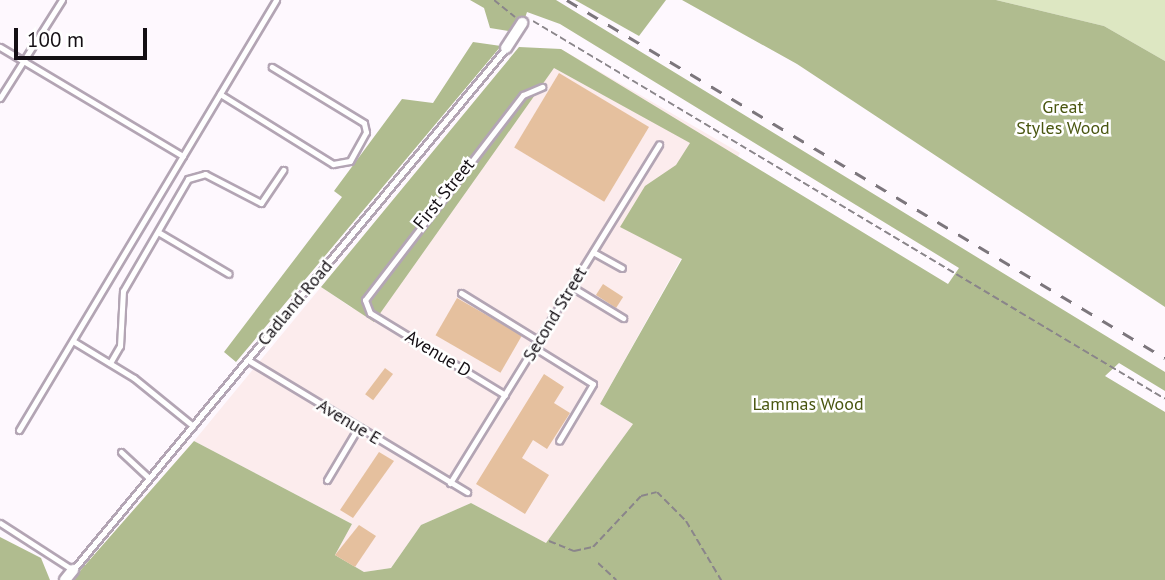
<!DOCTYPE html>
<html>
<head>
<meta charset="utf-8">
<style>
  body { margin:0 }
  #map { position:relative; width:1165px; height:580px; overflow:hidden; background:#fef8fe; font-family:"PT Sans",sans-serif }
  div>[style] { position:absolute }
  .commercial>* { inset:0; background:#fceced }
  .green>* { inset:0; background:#dde7c2 }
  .forest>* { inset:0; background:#b0bc8f }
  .building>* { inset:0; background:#e5c09e; transform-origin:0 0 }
  .path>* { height:2px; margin-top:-1px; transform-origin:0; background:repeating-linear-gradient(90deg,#8a858a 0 7px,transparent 0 10.5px) }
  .roads { filter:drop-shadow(2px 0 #b3a5b4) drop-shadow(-2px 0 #b3a5b4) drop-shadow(0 2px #b3a5b4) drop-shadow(0 -2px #b3a5b4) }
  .lane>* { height:5px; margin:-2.5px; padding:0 2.5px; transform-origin:2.5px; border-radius:2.5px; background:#fff }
  .street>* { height:10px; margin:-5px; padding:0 5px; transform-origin:5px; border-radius:5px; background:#fff }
  .rail>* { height:2.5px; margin-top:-1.25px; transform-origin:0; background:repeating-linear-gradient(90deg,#7c767c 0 12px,transparent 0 24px) }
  span { translate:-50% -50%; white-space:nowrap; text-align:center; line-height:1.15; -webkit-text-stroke:5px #fff; paint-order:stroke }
  .park-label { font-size:18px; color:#495610 }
  .street-label { font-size:18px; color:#140f14 }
  .scale { position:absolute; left:14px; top:28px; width:133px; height:32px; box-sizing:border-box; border:4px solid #140f14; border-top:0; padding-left:9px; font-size:21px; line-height:24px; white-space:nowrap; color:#140f14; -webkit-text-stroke:5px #fff; paint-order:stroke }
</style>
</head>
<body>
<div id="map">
  <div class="commercial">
    <div style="clip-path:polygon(561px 49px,740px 153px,600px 404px,633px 424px,546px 543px,471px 503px,421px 525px,391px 568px,364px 572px,335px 555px,352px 524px,194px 441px,321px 287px,352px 308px)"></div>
  </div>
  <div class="green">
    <div style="clip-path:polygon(996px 0,1165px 0,1165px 61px,1104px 26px)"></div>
  </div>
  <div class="forest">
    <div style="clip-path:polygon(470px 0,556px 0,1165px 372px,1165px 391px,1119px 363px,1105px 376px,1165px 412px,1165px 580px,72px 580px,194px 441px,352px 524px,335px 555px,364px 572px,391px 568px,421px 525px,471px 503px,546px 543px,633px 424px,600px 404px,682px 259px,620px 227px,645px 186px,676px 165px,690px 143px,554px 68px,374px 322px,321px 287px,519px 47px,561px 49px,948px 284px,959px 268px,560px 24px,527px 12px,520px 33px,490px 28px,484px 8px)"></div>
    <div style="clip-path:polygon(575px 0,666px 0,639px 36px)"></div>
    <div style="clip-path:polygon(682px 0,996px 0,1104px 26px,1165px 61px,1165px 307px,797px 64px)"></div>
    <div style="clip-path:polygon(473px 42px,501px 46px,236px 362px,224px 352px,342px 197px,334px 191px,402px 99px,433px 103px)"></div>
    <div style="clip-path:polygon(0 537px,41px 558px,50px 580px,0 580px)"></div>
  </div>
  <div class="building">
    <div style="left:559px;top:73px;width:105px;height:87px;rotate:31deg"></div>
    <div style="left:603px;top:284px;width:24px;height:13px;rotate:33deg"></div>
    <div style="left:457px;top:298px;width:75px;height:43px;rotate:30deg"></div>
    <div style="left:385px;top:368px;width:10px;height:33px;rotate:37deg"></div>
    <div style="clip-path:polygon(544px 374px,564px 387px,554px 403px,570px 413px,547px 449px,533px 440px,522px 458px,549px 475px,525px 514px,476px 484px)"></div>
    <div style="clip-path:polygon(379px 452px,394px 461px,353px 518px,340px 510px)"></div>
    <div style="clip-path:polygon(359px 525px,376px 536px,355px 567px,335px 555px)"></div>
  </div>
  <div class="path">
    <div style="left:494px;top:0;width:27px;rotate:39deg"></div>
    <div style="left:533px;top:21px;width:736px;rotate:30.88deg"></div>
    <div style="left:549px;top:541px;width:27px;rotate:22deg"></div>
    <div style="left:574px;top:551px;width:19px;rotate:-12deg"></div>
    <div style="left:593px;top:547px;width:70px;rotate:-46.7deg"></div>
    <div style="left:641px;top:496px;width:16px;rotate:-14deg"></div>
    <div style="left:657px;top:492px;width:41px;rotate:45deg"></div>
    <div style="left:686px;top:521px;width:69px;rotate:59.3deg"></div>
    <div style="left:598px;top:563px;width:25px;rotate:43deg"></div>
  </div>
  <div class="roads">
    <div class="lane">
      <div style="left:0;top:47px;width:213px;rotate:30.8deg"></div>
      <div style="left:220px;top:94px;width:133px;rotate:31.8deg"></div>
      <div style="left:333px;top:164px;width:17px;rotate:-10deg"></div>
      <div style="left:350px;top:161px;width:33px;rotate:-61deg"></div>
      <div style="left:366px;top:132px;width:9px;rotate:-103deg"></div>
      <div style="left:364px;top:123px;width:108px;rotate:-148.7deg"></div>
      <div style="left:0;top:98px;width:116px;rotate:-57.7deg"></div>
      <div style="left:158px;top:232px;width:82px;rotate:30.6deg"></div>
      <div style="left:593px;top:252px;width:33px;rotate:29deg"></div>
      <div style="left:572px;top:287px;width:60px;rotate:31.3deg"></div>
      <div style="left:461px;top:293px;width:92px;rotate:31.6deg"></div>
      <div style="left:73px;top:341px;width:71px;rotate:31.2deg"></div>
      <div style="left:134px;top:378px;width:76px;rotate:39.1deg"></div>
      <div style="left:535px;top:348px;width:68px;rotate:31.8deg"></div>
      <div style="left:593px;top:384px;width:66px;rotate:120.8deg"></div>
      <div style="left:248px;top:360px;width:256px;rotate:31.1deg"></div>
      <div style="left:110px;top:363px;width:20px;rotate:-60deg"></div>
      <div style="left:120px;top:346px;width:55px;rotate:-86.9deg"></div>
      <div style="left:123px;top:291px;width:129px;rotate:-59.9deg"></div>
      <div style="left:188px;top:179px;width:18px;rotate:-16deg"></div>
      <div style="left:205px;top:174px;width:63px;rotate:27.4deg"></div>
      <div style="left:261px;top:203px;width:40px;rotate:-56deg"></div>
      <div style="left:505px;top:395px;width:158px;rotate:-148.7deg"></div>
      <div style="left:370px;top:313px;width:14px;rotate:-111deg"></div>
      <div style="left:365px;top:300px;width:259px;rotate:-52.4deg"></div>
      <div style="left:523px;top:95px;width:21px;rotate:-23deg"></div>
      <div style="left:19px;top:430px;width:501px;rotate:-59.13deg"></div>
      <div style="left:121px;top:452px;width:38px;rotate:43deg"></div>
      <div style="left:327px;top:480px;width:61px;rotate:-59.2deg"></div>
      <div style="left:450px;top:483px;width:398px;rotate:-58.3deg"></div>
      <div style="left:0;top:523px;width:87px;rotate:32.8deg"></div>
      <div style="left:73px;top:570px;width:678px;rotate:-50.32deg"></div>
    </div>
    <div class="street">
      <div style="left:506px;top:48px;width:30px;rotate:-57deg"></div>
      <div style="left:65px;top:580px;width:13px;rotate:-51deg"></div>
    </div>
  </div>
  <div class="rail">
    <div style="left:567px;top:0;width:697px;rotate:30.91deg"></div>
  </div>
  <div class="park-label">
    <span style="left:1063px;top:118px">Great<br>Styles Wood</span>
    <span style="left:808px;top:404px">Lammas Wood</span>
  </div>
  <div class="street-label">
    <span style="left:444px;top:194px;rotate:-51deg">First Street</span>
    <span style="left:295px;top:303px;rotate:-50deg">Cadland Road</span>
    <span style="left:555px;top:314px;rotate:-59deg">Second Street</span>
    <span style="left:438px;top:354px;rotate:31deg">Avenue D</span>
    <span style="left:349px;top:422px;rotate:31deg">Avenue E</span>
  </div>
  <div class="scale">100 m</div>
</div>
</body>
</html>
